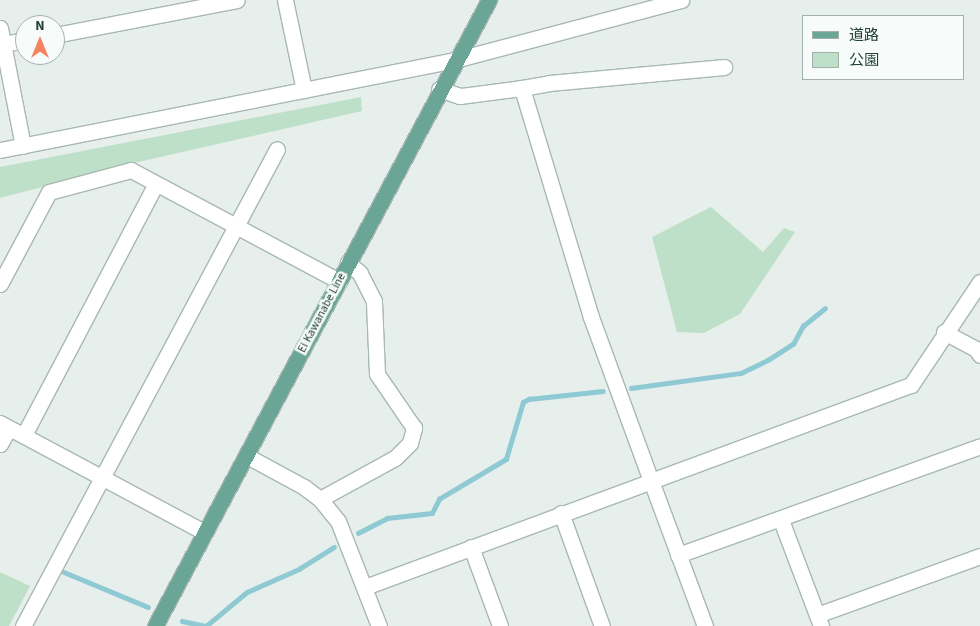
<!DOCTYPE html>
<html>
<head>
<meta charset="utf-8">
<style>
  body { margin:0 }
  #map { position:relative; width:980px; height:626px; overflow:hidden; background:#e6efeb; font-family:"Source Sans 3","Noto Sans JP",sans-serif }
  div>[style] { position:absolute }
  .green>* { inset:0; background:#bfe0c8 }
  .stream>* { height:4.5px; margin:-2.25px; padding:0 2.25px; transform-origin:2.25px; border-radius:2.25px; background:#8ec9d4 }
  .roads { filter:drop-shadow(1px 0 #a8b8b2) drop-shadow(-1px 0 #a8b8b2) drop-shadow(0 1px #a8b8b2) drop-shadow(0 -1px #a8b8b2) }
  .minor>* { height:15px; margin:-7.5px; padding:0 7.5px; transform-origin:7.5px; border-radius:7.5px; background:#fff }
  .tertiary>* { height:15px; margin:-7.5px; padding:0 7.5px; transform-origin:7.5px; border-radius:7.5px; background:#fff }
  .primary>* { height:15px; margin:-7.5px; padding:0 7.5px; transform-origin:7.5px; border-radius:7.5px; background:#6aa596 }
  span { translate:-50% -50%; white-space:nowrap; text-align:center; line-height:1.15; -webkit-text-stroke:5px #f7fbf9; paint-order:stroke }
  .street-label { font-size:12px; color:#24423a }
  .legend { position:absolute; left:802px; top:15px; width:162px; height:65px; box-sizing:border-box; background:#f7fbf9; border:1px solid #a3b1ad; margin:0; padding:6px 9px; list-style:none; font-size:15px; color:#24423a }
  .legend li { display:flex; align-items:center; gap:10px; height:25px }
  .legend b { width:25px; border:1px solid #a3b1ad }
  .north { position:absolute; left:15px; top:15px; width:50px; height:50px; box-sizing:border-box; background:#f7fbf9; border:1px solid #a3b1ad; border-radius:50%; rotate:0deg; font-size:14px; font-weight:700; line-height:20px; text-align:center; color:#24423a }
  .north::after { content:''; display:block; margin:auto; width:18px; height:22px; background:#f4845f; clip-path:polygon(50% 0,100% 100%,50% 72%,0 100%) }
</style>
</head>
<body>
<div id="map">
  <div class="green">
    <div style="clip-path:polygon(361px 97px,362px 111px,134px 163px,0 198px,0 167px)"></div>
    <div style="clip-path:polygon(711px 207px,763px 252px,784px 228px,795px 232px,740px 314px,704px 333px,677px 332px,652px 237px)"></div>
    <div style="clip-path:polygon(0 572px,30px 586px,9px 626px,0 626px)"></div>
  </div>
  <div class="stream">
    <div style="left:631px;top:388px;width:111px;rotate:-7.8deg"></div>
    <div style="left:741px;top:373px;width:30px;rotate:-26deg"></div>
    <div style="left:768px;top:360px;width:30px;rotate:-33deg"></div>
    <div style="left:793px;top:344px;width:21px;rotate:-61deg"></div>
    <div style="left:803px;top:326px;width:28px;rotate:-39deg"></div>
    <div style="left:358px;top:533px;width:33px;rotate:-27deg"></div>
    <div style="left:387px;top:518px;width:45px;rotate:-6.3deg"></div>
    <div style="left:432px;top:513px;width:16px;rotate:-63deg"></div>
    <div style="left:439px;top:499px;width:78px;rotate:-30.8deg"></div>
    <div style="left:506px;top:459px;width:59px;rotate:-73.4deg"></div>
    <div style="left:523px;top:402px;width:7px;rotate:-27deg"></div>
    <div style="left:529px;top:399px;width:74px;rotate:-6.2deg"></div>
    <div style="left:64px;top:572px;width:91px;rotate:22.6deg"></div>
    <div style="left:182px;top:621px;width:25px;rotate:12deg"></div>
    <div style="left:206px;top:626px;width:53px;rotate:-39.7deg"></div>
    <div style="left:247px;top:592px;width:57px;rotate:-23.9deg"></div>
    <div style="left:299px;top:569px;width:41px;rotate:-32.2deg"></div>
  </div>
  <div class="roads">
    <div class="minor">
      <div style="left:285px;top:0;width:92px;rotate:78.1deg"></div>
      <div style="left:0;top:28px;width:120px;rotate:79deg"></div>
      <div style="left:55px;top:35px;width:185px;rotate:-10.9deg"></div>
      <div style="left:3px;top:44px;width:22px;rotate:-10deg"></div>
      <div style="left:522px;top:88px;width:27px;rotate:-10deg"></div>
      <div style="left:549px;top:83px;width:176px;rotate:-5.2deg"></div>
      <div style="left:0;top:284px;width:104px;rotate:-62deg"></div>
      <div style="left:49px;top:192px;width:85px;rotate:-15deg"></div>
      <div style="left:131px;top:170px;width:236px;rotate:28.1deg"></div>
      <div style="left:944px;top:332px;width:36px;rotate:28deg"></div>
      <div style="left:976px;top:349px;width:7px;rotate:56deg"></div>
      <div style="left:0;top:423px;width:231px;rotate:28.1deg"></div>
      <div style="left:24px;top:435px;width:282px;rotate:-62.3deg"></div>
      <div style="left:0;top:444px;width:18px;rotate:-61deg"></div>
      <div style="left:247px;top:456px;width:65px;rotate:28.5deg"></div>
      <div style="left:304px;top:487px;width:20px;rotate:37deg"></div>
      <div style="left:320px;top:499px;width:28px;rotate:51deg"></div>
      <div style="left:338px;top:521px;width:113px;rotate:68.7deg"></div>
      <div style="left:320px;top:499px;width:85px;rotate:-28.7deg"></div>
      <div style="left:395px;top:458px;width:21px;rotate:-45deg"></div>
      <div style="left:410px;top:443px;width:16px;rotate:-75deg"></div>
      <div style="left:414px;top:428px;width:65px;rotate:-124.4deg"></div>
      <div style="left:377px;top:374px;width:73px;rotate:-92.4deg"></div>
      <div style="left:374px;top:301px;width:31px;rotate:-117deg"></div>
      <div style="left:360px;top:273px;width:16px;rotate:-140deg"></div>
      <div style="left:561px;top:513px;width:120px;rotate:70.1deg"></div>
      <div style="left:781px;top:520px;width:113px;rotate:69.3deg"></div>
      <div style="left:471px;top:547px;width:84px;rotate:69.8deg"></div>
      <div style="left:678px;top:555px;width:321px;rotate:-19.8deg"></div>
      <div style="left:365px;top:587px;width:305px;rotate:-20.3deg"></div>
      <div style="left:651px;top:481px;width:175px;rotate:-110.1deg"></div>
      <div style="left:591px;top:317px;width:239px;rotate:-106.8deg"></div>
      <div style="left:522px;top:88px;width:63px;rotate:172.6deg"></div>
      <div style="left:460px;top:96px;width:22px;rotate:-162deg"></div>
      <div style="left:817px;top:615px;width:173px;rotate:-19.9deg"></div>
      <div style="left:23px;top:626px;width:540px;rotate:-61.96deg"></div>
    </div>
    <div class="tertiary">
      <div style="left:0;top:150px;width:467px;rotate:-11.2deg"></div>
      <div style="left:458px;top:59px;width:231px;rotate:-14.8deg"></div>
      <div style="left:705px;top:626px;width:155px;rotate:-110.4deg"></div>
      <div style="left:651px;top:481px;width:277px;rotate:-20.3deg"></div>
      <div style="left:911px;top:385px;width:124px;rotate:-56.2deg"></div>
    </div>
    <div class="primary">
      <div style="left:155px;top:626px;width:710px;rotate:-61.92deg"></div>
    </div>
  </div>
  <div class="street-label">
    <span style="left:322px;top:313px;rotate:-62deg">Ei Kawanabe Line</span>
  </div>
  <ul class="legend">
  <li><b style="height:6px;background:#6aa596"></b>道路</li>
  <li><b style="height:14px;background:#bfe0c8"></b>公園</li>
  </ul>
  <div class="north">N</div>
</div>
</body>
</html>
